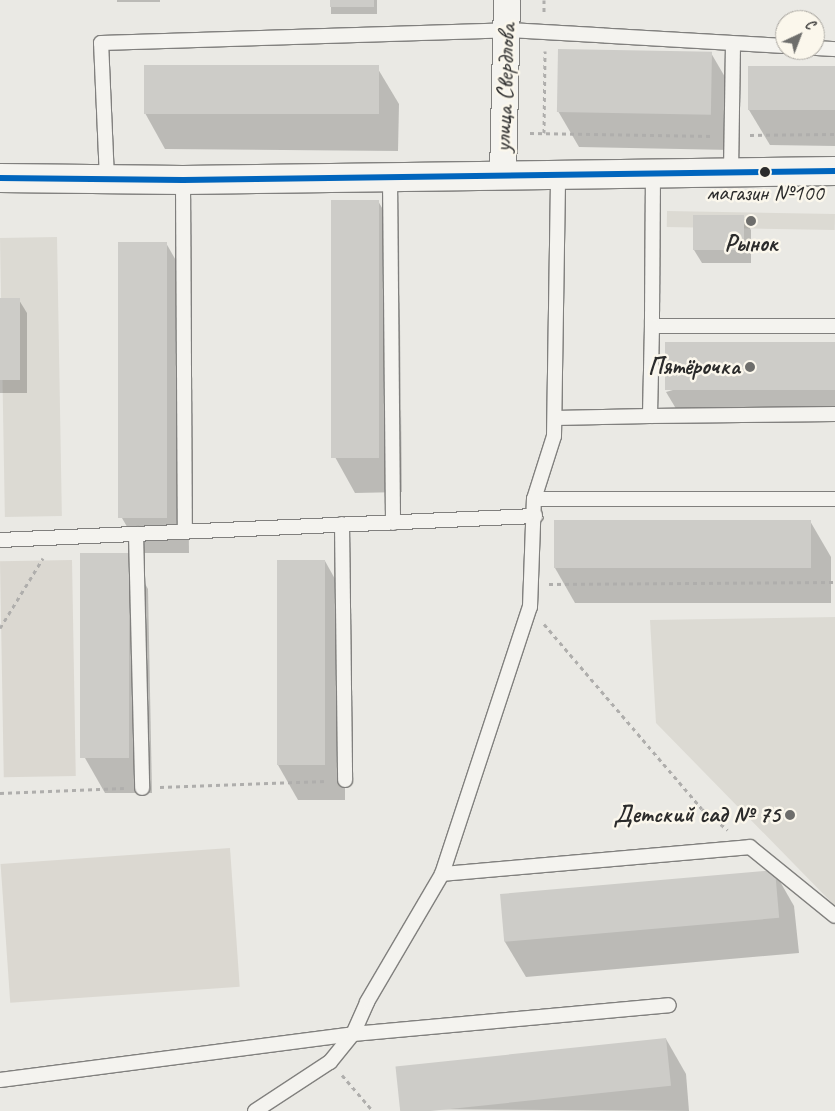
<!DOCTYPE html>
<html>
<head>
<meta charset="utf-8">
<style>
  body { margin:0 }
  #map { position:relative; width:835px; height:1111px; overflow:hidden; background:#eae9e4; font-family:Caveat,sans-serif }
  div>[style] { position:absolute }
  .built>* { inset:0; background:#dcdad3; transform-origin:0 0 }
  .green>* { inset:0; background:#dbd8d1; transform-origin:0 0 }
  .shadow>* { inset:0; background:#0003; transform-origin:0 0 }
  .building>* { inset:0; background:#cdccc8; transform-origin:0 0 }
  .path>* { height:3px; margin-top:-1.5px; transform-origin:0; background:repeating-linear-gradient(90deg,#afaeac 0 4px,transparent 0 8px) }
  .roads { filter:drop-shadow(1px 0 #81807e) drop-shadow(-1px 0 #81807e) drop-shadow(0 1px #81807e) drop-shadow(0 -1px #81807e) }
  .service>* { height:14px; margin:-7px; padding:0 7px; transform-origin:7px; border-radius:7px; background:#f4f3ef }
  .minor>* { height:26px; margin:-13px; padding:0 13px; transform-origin:13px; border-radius:13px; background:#f4f3ef }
  .secondary>* { height:28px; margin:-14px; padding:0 14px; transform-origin:14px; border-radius:14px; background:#f4f3ef }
  .bus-1>* { height:6px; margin:-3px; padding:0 3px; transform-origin:3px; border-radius:3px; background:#0065bd }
  .dots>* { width:14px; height:14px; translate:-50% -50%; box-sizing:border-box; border:2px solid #fbf7ec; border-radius:50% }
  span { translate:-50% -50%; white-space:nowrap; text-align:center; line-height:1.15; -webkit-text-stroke:5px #fbf7ec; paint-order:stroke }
  .bus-label { font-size:23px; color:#2b2b2b }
  .street-label { font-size:24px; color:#2b2b2b }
  .poi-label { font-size:24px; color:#2b2b2b; font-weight:700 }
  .right { translate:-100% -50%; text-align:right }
  .north { position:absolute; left:775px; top:10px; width:50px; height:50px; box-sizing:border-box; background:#fbf7ec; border:1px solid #a8a59f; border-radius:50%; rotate:43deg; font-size:14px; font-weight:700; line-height:20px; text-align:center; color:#2b2b2b }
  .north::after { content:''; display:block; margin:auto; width:18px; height:22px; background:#6e6e6c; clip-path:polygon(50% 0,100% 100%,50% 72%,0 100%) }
</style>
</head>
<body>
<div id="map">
  <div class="built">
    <div style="left:667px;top:211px;width:168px;height:16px;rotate:1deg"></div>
    <div style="left:57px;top:237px;width:279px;height:57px;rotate:89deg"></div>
    <div style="clip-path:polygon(835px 617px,835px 906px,656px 723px,650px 620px)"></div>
  </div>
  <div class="green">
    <div style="left:72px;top:560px;width:216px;height:72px;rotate:89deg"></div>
    <div style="left:230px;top:848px;width:139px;height:230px;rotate:86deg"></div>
  </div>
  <div class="shadow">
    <div style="left:117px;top:0;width:43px;height:2px"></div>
    <div style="left:331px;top:0;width:46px;height:14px"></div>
    <div style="clip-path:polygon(711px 53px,732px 89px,731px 150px,579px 147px,558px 111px)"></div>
    <div style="clip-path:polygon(835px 68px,835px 146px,770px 145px,749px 110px)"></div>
    <div style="clip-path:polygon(378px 69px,399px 104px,398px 151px,165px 149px,145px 113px)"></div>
    <div style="clip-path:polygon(378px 201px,399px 237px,402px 492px,355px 493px,335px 457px)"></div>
    <div style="clip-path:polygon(743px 217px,751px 230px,751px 263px,702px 263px,694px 250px)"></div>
    <div style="clip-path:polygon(166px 243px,186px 278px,189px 553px,142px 553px,122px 518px)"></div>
    <div style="clip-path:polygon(0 300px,19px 300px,27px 313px,27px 393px,0 393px)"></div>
    <div style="clip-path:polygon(835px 343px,835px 410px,678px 412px,666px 392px)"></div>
    <div style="clip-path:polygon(810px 521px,831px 557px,831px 603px,575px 603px,555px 568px)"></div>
    <div style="clip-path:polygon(81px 554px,128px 554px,148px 589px,152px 793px,105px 793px,85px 758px)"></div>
    <div style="clip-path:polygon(278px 561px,325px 561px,345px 597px,345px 800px,298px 800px,278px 765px)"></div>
    <div style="clip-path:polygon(774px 871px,794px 906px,799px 953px,526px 977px,505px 942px,501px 895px)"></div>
    <div style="clip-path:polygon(666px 1039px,686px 1074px,689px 1111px,401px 1109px)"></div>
  </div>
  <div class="building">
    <div style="left:330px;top:0;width:44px;height:7px"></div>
    <div style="left:558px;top:49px;width:154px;height:63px;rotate:1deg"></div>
    <div style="left:144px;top:65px;width:235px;height:49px"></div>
    <div style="left:748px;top:66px;width:87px;height:44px"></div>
    <div style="left:331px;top:200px;width:48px;height:258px"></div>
    <div style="left:744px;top:215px;width:35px;height:51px;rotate:90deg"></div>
    <div style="left:118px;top:242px;width:49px;height:276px"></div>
    <div style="left:0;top:298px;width:20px;height:82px"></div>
    <div style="left:835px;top:342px;width:48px;height:170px;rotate:90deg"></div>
    <div style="left:554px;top:520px;width:257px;height:48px"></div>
    <div style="left:80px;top:553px;width:49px;height:205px"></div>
    <div style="left:277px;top:560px;width:48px;height:205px"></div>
    <div style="left:775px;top:870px;width:48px;height:276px;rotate:85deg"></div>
    <div style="left:666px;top:1038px;width:48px;height:272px;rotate:84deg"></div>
  </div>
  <div class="path">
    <div style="left:544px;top:0;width:12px;rotate:90deg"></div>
    <div style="left:530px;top:133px;width:184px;rotate:0.9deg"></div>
    <div style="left:544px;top:133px;width:82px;rotate:-89.3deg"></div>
    <div style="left:750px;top:135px;width:85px;rotate:-0.7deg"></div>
    <div style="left:549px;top:584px;width:286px;rotate:-0.4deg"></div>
    <div style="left:544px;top:624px;width:243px;rotate:49.5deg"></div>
    <div style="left:702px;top:809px;width:33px;rotate:39deg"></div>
    <div style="left:0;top:628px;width:82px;rotate:-58.4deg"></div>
    <div style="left:160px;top:787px;width:167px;rotate:-2.1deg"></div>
    <div style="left:0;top:793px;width:124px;rotate:-2.3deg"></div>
    <div style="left:342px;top:1075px;width:48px;rotate:49.3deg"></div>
  </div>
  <div class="roads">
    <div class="service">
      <div style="left:815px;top:48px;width:20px;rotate:3deg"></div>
      <div style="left:731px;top:172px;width:128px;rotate:-89.1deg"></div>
      <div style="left:653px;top:173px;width:153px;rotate:90.4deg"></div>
      <div style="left:652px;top:326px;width:183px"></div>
      <div style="left:390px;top:177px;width:346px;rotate:89.5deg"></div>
      <div style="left:107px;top:179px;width:136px;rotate:-92.5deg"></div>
      <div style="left:101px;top:43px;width:408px;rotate:-1.8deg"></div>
      <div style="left:509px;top:30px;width:276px;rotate:3.3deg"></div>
      <div style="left:183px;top:180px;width:350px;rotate:89.7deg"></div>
      <div style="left:652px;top:326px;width:90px;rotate:91.3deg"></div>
      <div style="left:650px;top:416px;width:185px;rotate:-0.6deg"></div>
      <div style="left:555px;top:418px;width:95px;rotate:-1.2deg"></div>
      <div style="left:534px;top:499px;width:301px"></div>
      <div style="left:342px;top:524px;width:256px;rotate:89.3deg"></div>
      <div style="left:136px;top:534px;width:254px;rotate:88.6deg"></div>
      <div style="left:0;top:540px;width:536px;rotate:-2.57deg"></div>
      <div style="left:442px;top:874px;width:309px;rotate:-5deg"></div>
      <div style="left:750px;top:847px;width:109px;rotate:39.1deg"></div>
      <div style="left:0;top:1080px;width:356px;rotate:-7.4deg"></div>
      <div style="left:353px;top:1034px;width:317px;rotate:-5.2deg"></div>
      <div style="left:255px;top:1111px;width:90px;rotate:-33.2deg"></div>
      <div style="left:330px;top:1062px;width:36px;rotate:-51deg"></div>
      <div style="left:353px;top:1034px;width:35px;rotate:-66deg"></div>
      <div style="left:367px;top:1002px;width:148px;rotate:-59.6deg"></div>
      <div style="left:442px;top:874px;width:281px;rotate:-71.8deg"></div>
      <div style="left:530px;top:607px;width:108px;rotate:-87.9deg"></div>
      <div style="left:534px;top:499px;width:66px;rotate:-72.4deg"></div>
      <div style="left:554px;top:436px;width:261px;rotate:-89.1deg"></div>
    </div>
    <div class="minor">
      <div style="left:503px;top:176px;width:176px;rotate:-88.7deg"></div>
    </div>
    <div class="secondary">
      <div style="left:0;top:178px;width:183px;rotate:0.6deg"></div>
      <div style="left:183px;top:180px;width:652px;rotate:-0.79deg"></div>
    </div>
  </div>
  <div class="bus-1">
    <div style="left:0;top:178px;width:183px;rotate:0.6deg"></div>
    <div style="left:183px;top:180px;width:652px;rotate:-0.79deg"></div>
  </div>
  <div class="dots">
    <div style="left:765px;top:172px;background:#2b2b2b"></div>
    <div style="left:751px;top:221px;background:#6e6e6c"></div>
    <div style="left:750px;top:367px;background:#6e6e6c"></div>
    <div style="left:790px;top:815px;background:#6e6e6c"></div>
  </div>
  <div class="bus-label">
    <span style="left:765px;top:193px">магазин №100</span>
  </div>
  <div class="street-label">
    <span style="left:505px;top:88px;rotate:-88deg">улица Свердлова</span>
  </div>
  <div class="poi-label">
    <span style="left:751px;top:244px">Рынок</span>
    <span class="right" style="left:740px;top:367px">Пятёрочка</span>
    <span class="right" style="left:780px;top:815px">Детский сад № 75</span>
  </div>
  <div class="north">С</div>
</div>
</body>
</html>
